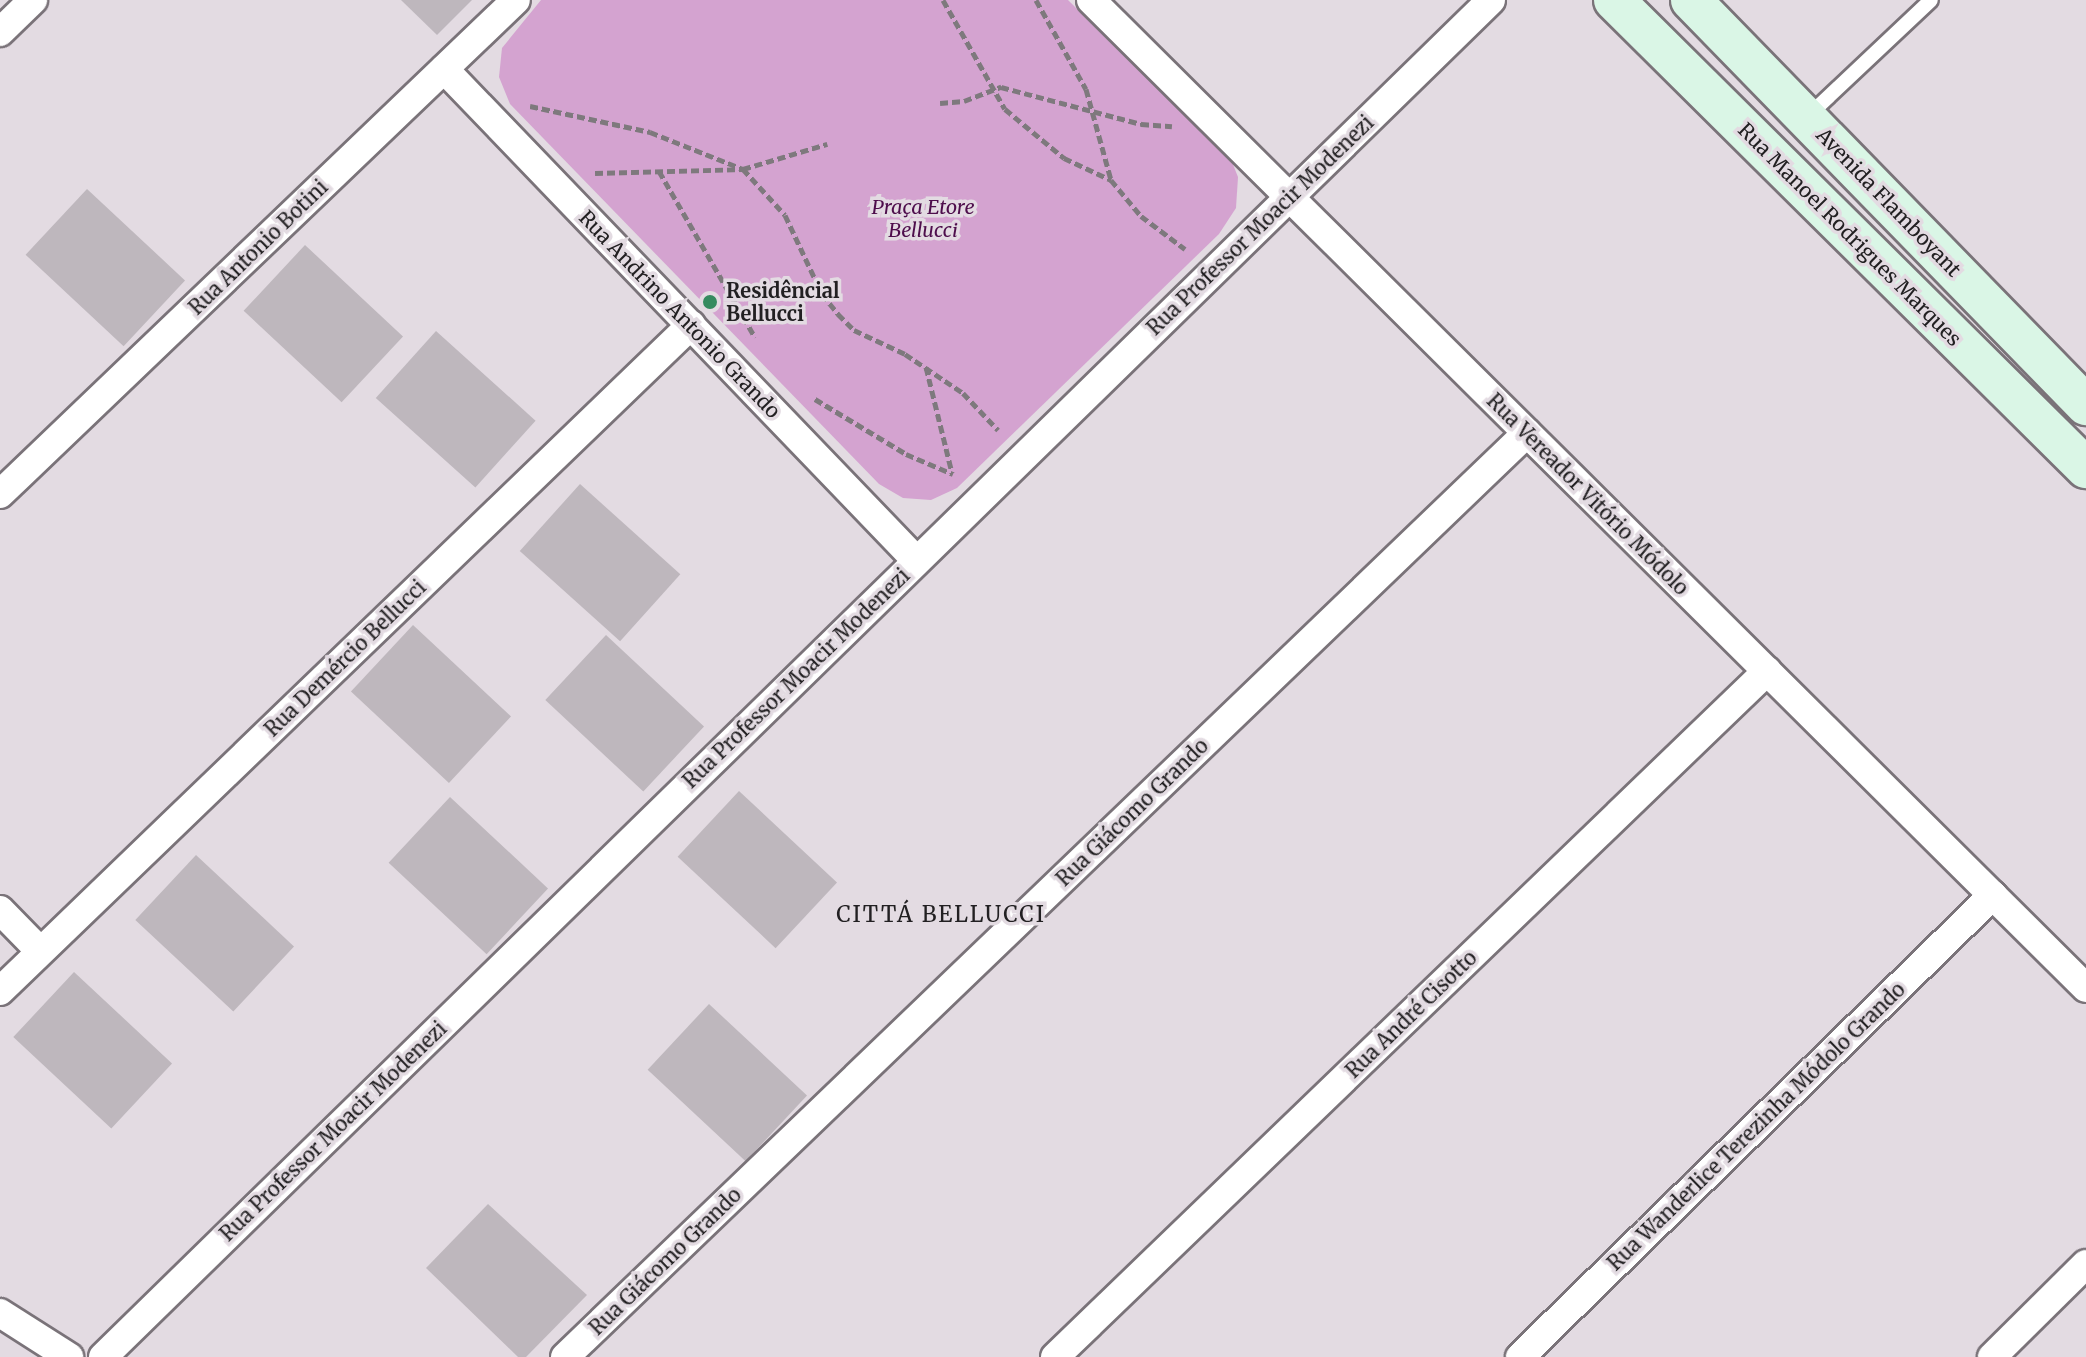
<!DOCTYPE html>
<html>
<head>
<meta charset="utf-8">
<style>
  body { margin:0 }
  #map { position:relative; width:2086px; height:1357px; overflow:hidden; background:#e3dbe2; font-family:Merriweather,serif }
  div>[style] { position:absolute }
  .green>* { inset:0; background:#d4a3d0 }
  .building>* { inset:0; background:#beb7bd; transform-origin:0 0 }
  .path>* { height:5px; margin-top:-2.5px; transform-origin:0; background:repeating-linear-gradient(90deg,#7e797d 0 8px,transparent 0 12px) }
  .roads { filter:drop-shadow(2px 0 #7a7379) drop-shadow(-2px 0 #7a7379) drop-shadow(0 2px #7a7379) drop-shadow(0 -2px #7a7379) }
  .lane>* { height:14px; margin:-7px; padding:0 7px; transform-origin:7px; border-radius:7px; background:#fff }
  .street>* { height:28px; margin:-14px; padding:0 14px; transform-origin:14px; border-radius:14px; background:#fff }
  .secondary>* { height:40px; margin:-20px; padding:0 20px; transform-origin:20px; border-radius:20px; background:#daf6e6 }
  .dots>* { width:22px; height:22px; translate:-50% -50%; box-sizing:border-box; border:4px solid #e3dbe2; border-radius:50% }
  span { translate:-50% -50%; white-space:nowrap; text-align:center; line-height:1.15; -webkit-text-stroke:7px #e3dbe2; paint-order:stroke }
  .street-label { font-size:20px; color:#222022 }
  .park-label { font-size:20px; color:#4e0e4c; font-style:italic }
  .poi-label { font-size:20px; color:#222022; font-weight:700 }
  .left { translate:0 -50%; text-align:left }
  .neighbourhood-label { font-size:22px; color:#222022; letter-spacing:2px }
</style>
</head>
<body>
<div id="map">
  <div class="green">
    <div style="clip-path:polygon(541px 0,1068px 0,1232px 162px,1238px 177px,1236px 208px,1219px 234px,957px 488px,931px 500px,903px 498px,879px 484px,510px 104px,499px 77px,502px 48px)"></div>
  </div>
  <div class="building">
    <div style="clip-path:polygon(401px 0,472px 0,437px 35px)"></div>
    <div style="left:87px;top:189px;width:134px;height:90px;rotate:43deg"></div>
    <div style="left:305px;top:245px;width:134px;height:90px;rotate:43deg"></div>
    <div style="left:436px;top:331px;width:134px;height:90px;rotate:42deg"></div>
    <div style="left:580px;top:484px;width:135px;height:90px;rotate:42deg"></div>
    <div style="left:413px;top:625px;width:134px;height:91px;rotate:43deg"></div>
    <div style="left:606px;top:635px;width:134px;height:89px;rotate:43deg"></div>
    <div style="left:739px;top:791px;width:134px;height:90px;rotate:43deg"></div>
    <div style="left:450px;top:797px;width:134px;height:90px;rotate:43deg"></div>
    <div style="left:196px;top:855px;width:134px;height:89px;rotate:43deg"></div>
    <div style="left:74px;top:972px;width:134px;height:89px;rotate:43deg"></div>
    <div style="left:709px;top:1004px;width:134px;height:90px;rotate:43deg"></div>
    <div style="clip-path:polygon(488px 1204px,587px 1295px,526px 1357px,518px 1357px,426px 1268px)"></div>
  </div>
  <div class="path">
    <div style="left:943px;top:0;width:125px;rotate:60.4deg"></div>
    <div style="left:1005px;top:109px;width:77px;rotate:39.7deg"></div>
    <div style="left:1064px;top:158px;width:52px;rotate:25.1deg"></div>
    <div style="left:1036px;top:0;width:102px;rotate:60.7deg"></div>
    <div style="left:1086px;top:89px;width:94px;rotate:74.6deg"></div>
    <div style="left:1111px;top:180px;width:47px;rotate:50.2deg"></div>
    <div style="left:1141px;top:216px;width:55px;rotate:36.9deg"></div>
    <div style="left:940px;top:103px;width:24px;rotate:-5deg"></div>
    <div style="left:964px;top:101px;width:40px;rotate:-21deg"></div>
    <div style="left:1001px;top:87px;width:145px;rotate:14.8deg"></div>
    <div style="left:1141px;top:124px;width:31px;rotate:4deg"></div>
    <div style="left:530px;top:106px;width:123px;rotate:12.2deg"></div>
    <div style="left:650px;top:132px;width:100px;rotate:21.7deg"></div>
    <div style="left:743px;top:169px;width:62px;rotate:47.6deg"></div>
    <div style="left:785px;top:215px;width:87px;rotate:64.9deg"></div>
    <div style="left:822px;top:294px;width:26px;rotate:51deg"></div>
    <div style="left:838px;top:314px;width:23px;rotate:45deg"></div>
    <div style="left:854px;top:330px;width:56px;rotate:25.2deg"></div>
    <div style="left:905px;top:354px;width:70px;rotate:33.9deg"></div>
    <div style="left:963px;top:393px;width:51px;rotate:46.6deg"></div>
    <div style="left:659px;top:171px;width:192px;rotate:60deg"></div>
    <div style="left:595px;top:173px;width:148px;rotate:-1.5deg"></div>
    <div style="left:743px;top:169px;width:88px;rotate:-16.6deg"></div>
    <div style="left:926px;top:367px;width:109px;rotate:76.2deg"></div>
    <div style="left:815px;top:399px;width:106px;rotate:31.1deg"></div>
    <div style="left:906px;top:454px;width:51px;rotate:23.1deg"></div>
  </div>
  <div class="roads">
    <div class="lane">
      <div style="left:1807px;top:117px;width:170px;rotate:-43.3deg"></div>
    </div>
    <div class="street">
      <div style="left:1091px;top:0;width:1402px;rotate:44.8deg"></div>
      <div style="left:0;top:32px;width:46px;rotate:-44.1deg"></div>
      <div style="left:444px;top:69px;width:681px;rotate:46.13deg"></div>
      <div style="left:0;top:494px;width:714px;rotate:-43.75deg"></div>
      <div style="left:0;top:910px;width:57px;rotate:45.7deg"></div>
      <div style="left:0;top:991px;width:960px;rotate:-43.94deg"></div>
      <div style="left:0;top:1313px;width:82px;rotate:32.5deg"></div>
      <div style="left:103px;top:1357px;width:1941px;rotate:-44.35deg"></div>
      <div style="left:565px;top:1357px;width:1334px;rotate:-43.85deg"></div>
      <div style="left:1055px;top:1357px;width:989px;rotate:-43.93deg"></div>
      <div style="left:1520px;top:1357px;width:661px;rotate:-44.33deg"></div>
      <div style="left:1992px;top:1357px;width:132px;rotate:-44.7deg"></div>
    </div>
    <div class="secondary">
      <div style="left:1614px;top:0;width:665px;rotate:44.76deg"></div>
      <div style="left:1691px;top:0;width:566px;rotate:45.72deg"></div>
    </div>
  </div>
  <div class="dots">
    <div style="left:710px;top:302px;background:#358b5f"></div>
  </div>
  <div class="street-label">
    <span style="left:1889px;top:202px;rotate:46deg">Avenida Flamboyant</span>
    <span style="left:1260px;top:225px;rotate:-44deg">Rua Professor Moacir Modenezi</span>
    <span style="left:1850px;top:234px;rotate:45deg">Rua Manoel Rodrigues Marques</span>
    <span style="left:258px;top:247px;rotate:-44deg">Rua Antonio Botini</span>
    <span style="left:680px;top:314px;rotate:46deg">Rua Andrino Antonio Grando</span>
    <span style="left:1588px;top:494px;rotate:45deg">Rua Vereador Vitório Módolo</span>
    <span style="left:345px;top:658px;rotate:-44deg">Rua Demércio Bellucci</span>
    <span style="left:796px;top:678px;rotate:-44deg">Rua Professor Moacir Modenezi</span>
    <span style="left:1132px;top:812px;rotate:-44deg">Rua Giácomo Grando</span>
    <span style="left:1411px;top:1014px;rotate:-44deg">Rua André Cisotto</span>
    <span style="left:1756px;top:1126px;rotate:-44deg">Rua Wanderlice Terezinha Módolo Grando</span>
    <span style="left:333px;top:1131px;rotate:-44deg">Rua Professor Moacir Modenezi</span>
    <span style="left:665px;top:1261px;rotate:-44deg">Rua Giácomo Grando</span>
  </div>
  <div class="park-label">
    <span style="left:923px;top:218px">Praça Etore<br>Bellucci</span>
  </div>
  <div class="poi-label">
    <span class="left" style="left:726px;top:302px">Residêncial<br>Bellucci</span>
  </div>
  <div class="neighbourhood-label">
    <span style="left:941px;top:915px">CITTÁ BELLUCCI</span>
  </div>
</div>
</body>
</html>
